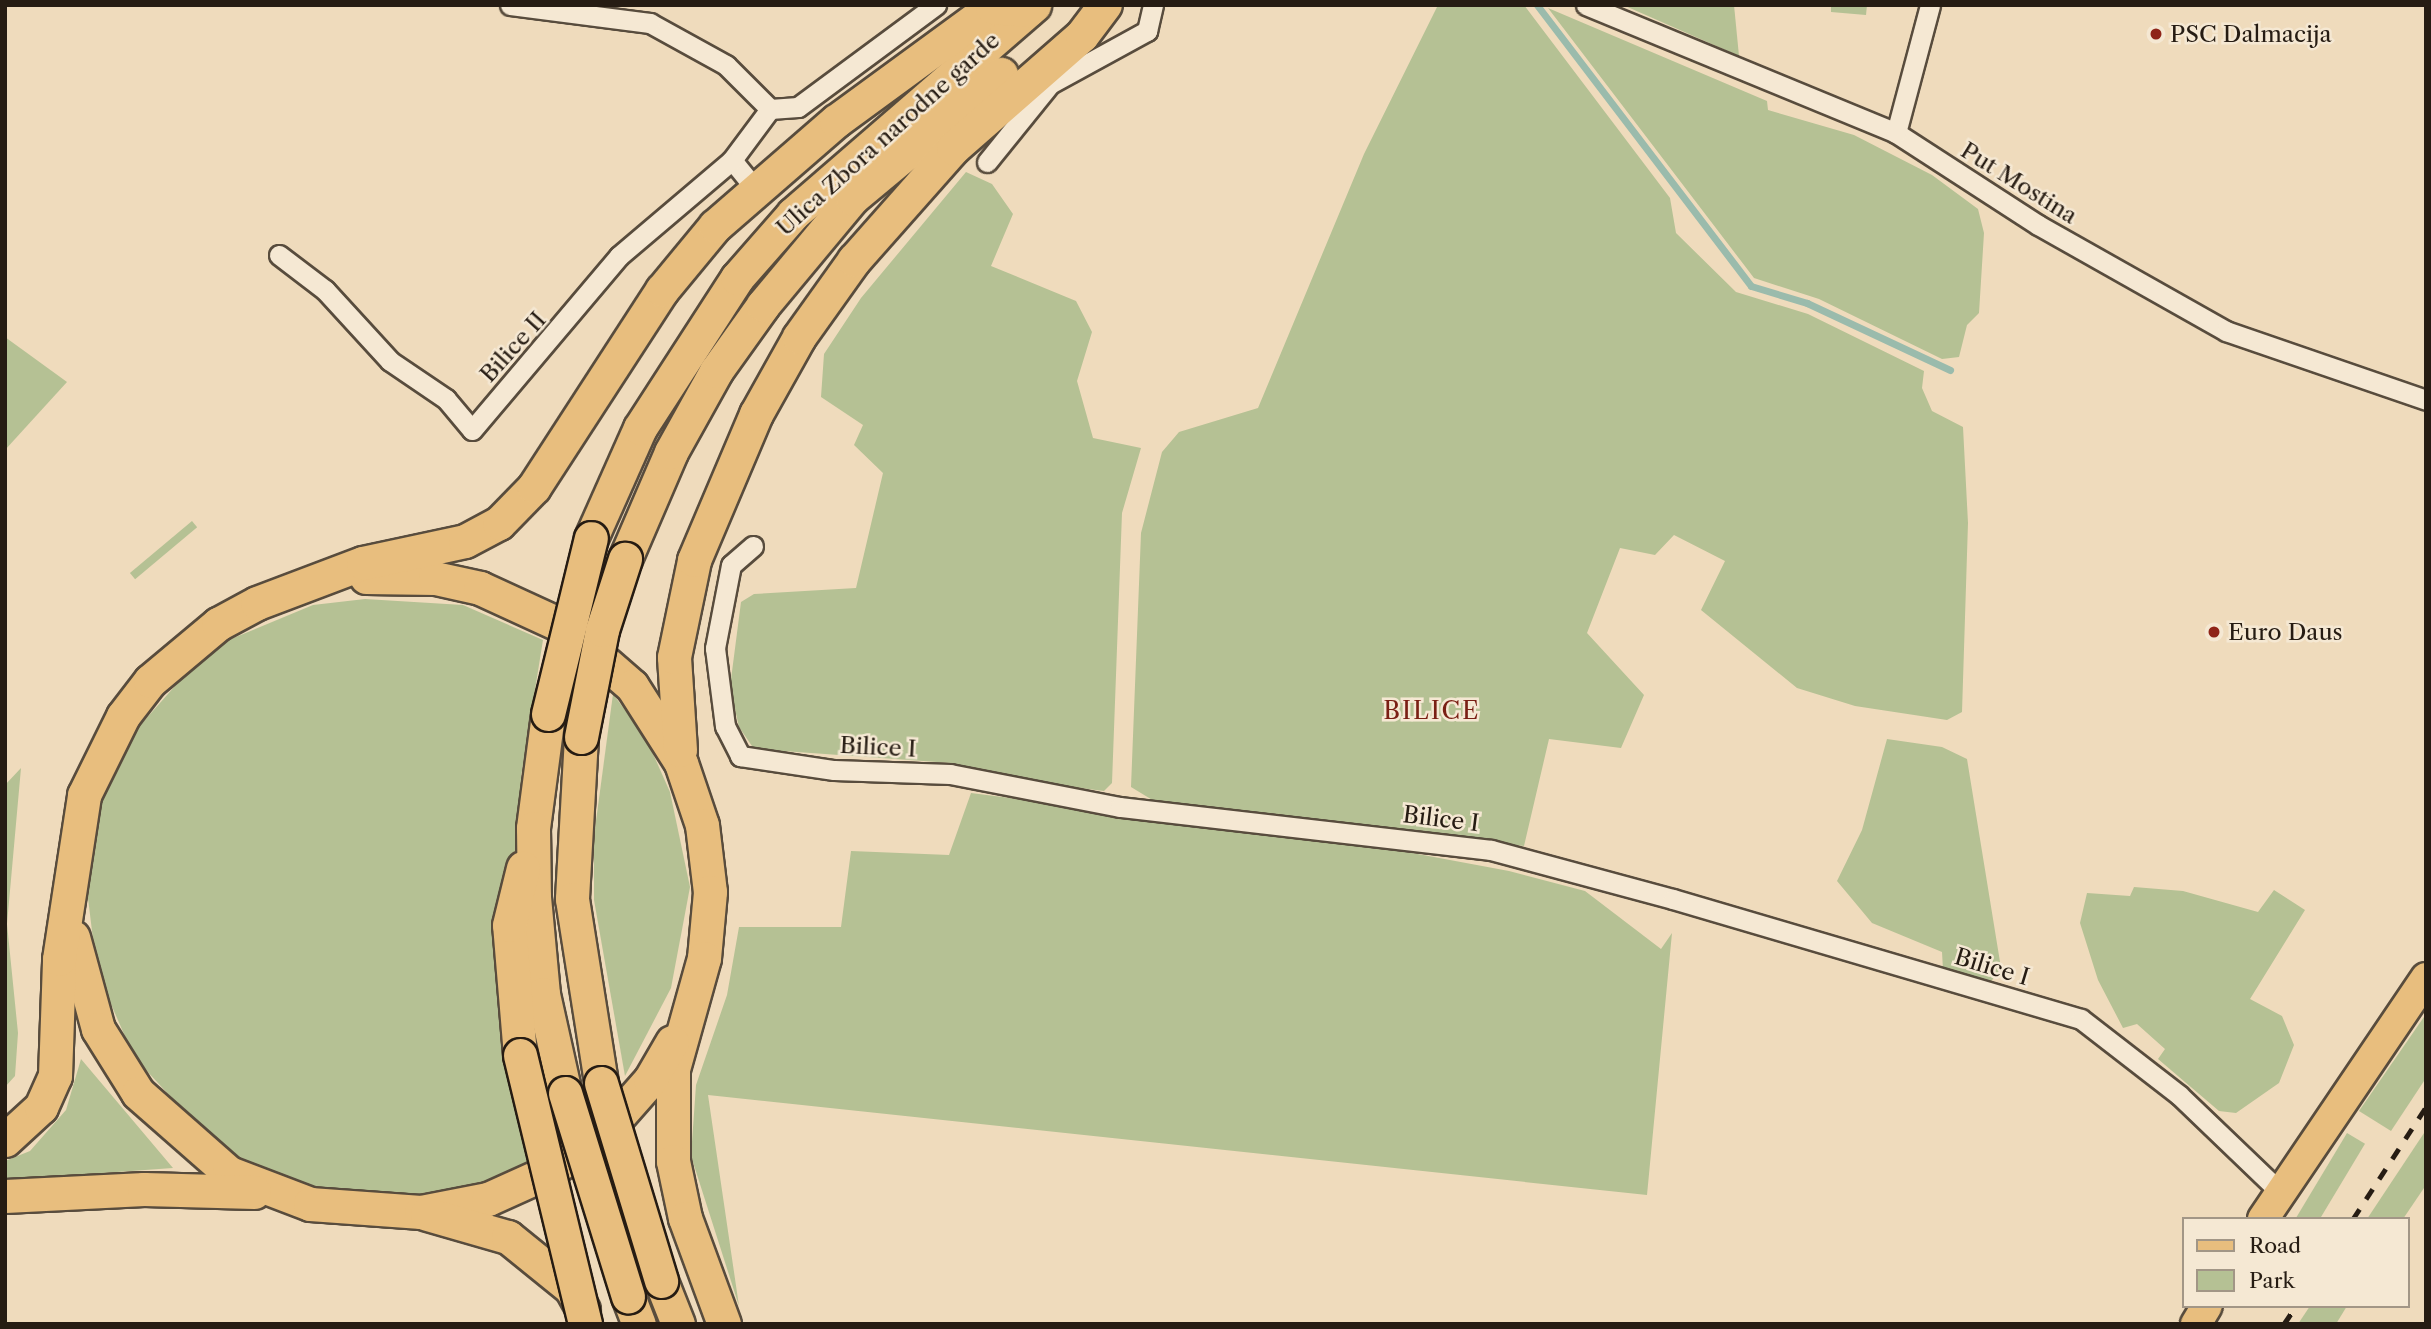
<!DOCTYPE html>
<html>
<head>
<meta charset="utf-8">
<style>
  body { margin:0 }
  #map { position:relative; width:2431px; height:1329px; overflow:hidden; background:#efdbbc; font-family:"Libre Caslon Text",serif }
  div>[style] { position:absolute }
  .green>* { inset:0; background:#b5c194; transform-origin:0 0 }
  .stream>* { height:7px; margin:-3.5px; padding:0 3.5px; transform-origin:3.5px; border-radius:3.5px; background:#9abbac }
  .roads { filter:drop-shadow(2px 0 #584c3d) drop-shadow(-2px 0 #584c3d) drop-shadow(0 2px #584c3d) drop-shadow(0 -2px #584c3d) }
  .street>* { height:19px; margin:-9.5px; padding:0 9.5px; transform-origin:9.5px; border-radius:9.5px; background:#f5e8d3 }
  .primary>* { height:30px; margin:-15px; padding:0 15px; transform-origin:15px; border-radius:15px; background:#e8be7e }
  .highway>* { height:33px; margin:-16.5px; padding:0 16.5px; transform-origin:16.5px; border-radius:16.5px; background:#e8be7e }
  .rail>* { height:5px; margin-top:-2.5px; transform-origin:0; background:repeating-linear-gradient(90deg,#261c13 0 12px,transparent 0 24px) }
  .bridges { filter:drop-shadow(2px 0 #261c13) drop-shadow(-2px 0 #261c13) drop-shadow(0 2px #261c13) drop-shadow(0 -2px #261c13) }
  .highway-bridge>* { height:33px; margin:-16.5px; padding:0 16.5px; transform-origin:16.5px; border-radius:16.5px; background:#e8be7e }
  .dots>* { width:19px; height:19px; translate:-50% -50%; box-sizing:border-box; border:4px solid #f5e8d3; border-radius:50% }
  span { translate:-50% -50%; white-space:nowrap; text-align:center; line-height:1.15; -webkit-text-stroke:5px #f5e8d3; paint-order:stroke }
  .poi-label { font-size:23px; color:#261c13 }
  .left { translate:0 -50%; text-align:left }
  .street-label { font-size:23px; color:#261c13 }
  .neighbourhood-label { font-size:24px; color:#7a1f14; letter-spacing:2px }
  .frame { position:absolute; inset:0; border:7px solid #261c13; pointer-events:none }
  .legend { position:absolute; left:2182px; top:1217px; width:228px; height:91px; box-sizing:border-box; background:#f5e8d3; border:2px solid #a29686; margin:0; padding:9px 12px; list-style:none; font-size:21px; color:#261c13 }
  .legend li { display:flex; align-items:center; gap:14px; height:35px }
  .legend b { width:35px; border:2px solid #a29686 }
</style>
</head>
<body>
<div id="map">
  <div class="green">
    <div style="clip-path:polygon(1438px 5px,1524px 5px,1670px 198px,1676px 233px,1736px 292px,1808px 314px,1924px 371px,1922px 388px,1932px 411px,1963px 427px,1968px 523px,1962px 712px,1947px 720px,1855px 706px,1797px 688px,1701px 610px,1725px 561px,1674px 535px,1655px 555px,1620px 548px,1587px 633px,1644px 695px,1621px 748px,1549px 739px,1524px 846px,1154px 801px,1131px 787px,1141px 533px,1162px 452px,1179px 432px,1258px 408px,1364px 154px)"></div>
    <div style="clip-path:polygon(1623px 5px,1734px 5px,1739px 56px)"></div>
    <div style="clip-path:polygon(1831px 5px,1867px 5px,1866px 15px,1831px 12px)"></div>
    <div style="clip-path:polygon(1548px 8px,1767px 101px,1768px 110px,1854px 135px,1932px 175px,1978px 209px,1984px 233px,1979px 313px,1967px 325px,1959px 357px,1942px 359px,1819px 299px,1754px 278px)"></div>
    <div style="clip-path:polygon(966px 172px,992px 184px,1013px 214px,991px 266px,1076px 301px,1092px 332px,1077px 381px,1093px 438px,1141px 448px,1122px 513px,1112px 783px,1104px 791px,993px 777px,951px 763px,754px 749px,739px 727px,730px 687px,741px 602px,754px 594px,856px 588px,883px 473px,854px 445px,863px 425px,821px 397px,824px 354px,861px 298px)"></div>
    <div style="clip-path:polygon(5px 337px,67px 382px,5px 450px)"></div>
    <div style="left:192px;top:521px;width:8px;height:81px;rotate:50deg"></div>
    <div style="clip-path:polygon(365px 599px,463px 605px,543px 640px,521px 777px,517px 922px,532px 1042px,557px 1152px,460px 1195px,349px 1200px,250px 1167px,205px 1134px,134px 1057px,97px 972px,87px 890px,91px 850px,103px 798px,136px 730px,191px 668px,231px 639px,313px 605px)"></div>
    <div style="clip-path:polygon(613px 694px,646px 738px,670px 792px,690px 887px,671px 988px,625px 1076px,594px 900px,594px 836px)"></div>
    <div style="clip-path:polygon(1887px 739px,1942px 747px,1967px 759px,2001px 968px,1990px 983px,1943px 970px,1942px 952px,1872px 923px,1837px 881px,1862px 830px)"></div>
    <div style="clip-path:polygon(21px 768px,7px 924px,18px 1033px,15px 1076px,5px 1087px,5px 785px)"></div>
    <div style="clip-path:polygon(971px 793px,1364px 844px,1509px 871px,1585px 891px,1661px 949px,1672px 933px,1647px 1195px,708px 1095px,739px 1306px,691px 1156px,696px 1085px,727px 995px,739px 927px,841px 927px,851px 851px,949px 855px)"></div>
    <div style="clip-path:polygon(2134px 887px,2183px 891px,2258px 912px,2274px 890px,2305px 910px,2250px 999px,2282px 1016px,2294px 1045px,2279px 1083px,2236px 1113px,2219px 1111px,2158px 1059px,2165px 1049px,2137px 1024px,2123px 1028px,2098px 980px,2080px 923px,2087px 893px,2130px 896px)"></div>
    <div style="clip-path:polygon(2426px 1014px,2426px 1078px,2391px 1131px,2359px 1111px)"></div>
    <div style="clip-path:polygon(81px 1059px,173px 1168px,5px 1180px,5px 1161px,30px 1151px,66px 1110px)"></div>
    <div style="clip-path:polygon(2426px 1130px,2426px 1185px,2403px 1219px,2367px 1219px)"></div>
    <div style="left:2347px;top:1133px;width:21px;height:102px;rotate:31deg"></div>
    <div style="clip-path:polygon(2310px 1306px,2347px 1306px,2336px 1324px,2298px 1324px)"></div>
  </div>
  <div class="stream">
    <div style="left:1537px;top:5px;width:353px;rotate:52.7deg"></div>
    <div style="left:1751px;top:286px;width:59px;rotate:16.9deg"></div>
    <div style="left:1807px;top:303px;width:158px;rotate:25.1deg"></div>
  </div>
  <div class="roads">
    <div class="street">
      <div style="left:1586px;top:5px;width:335px;rotate:22.4deg"></div>
      <div style="left:1896px;top:133px;width:169px;rotate:32.9deg"></div>
      <div style="left:2038px;top:225px;width:216px;rotate:29.4deg"></div>
      <div style="left:2226px;top:331px;width:212px;rotate:19deg"></div>
      <div style="left:770px;top:109px;width:28px;rotate:-4deg"></div>
      <div style="left:798px;top:107px;width:172px;rotate:-36.5deg"></div>
      <div style="left:1896px;top:133px;width:132px;rotate:-75.1deg"></div>
      <div style="left:732px;top:160px;width:36px;rotate:51deg"></div>
      <div style="left:987px;top:162px;width:100px;rotate:-51.1deg"></div>
      <div style="left:1050px;top:84px;width:111px;rotate:-28.7deg"></div>
      <div style="left:1147px;top:31px;width:27px;rotate:-77deg"></div>
      <div style="left:279px;top:255px;width:58px;rotate:37.3deg"></div>
      <div style="left:325px;top:290px;width:96px;rotate:47.5deg"></div>
      <div style="left:390px;top:361px;width:68px;rotate:34.2deg"></div>
      <div style="left:446px;top:399px;width:40px;rotate:50deg"></div>
      <div style="left:472px;top:430px;width:228px;rotate:-49.8deg"></div>
      <div style="left:619px;top:256px;width:148px;rotate:-40.3deg"></div>
      <div style="left:732px;top:160px;width:64px;rotate:-53.3deg"></div>
      <div style="left:770px;top:109px;width:62px;rotate:-135deg"></div>
      <div style="left:726px;top:65px;width:87px;rotate:-151.1deg"></div>
      <div style="left:650px;top:23px;width:141px;rotate:-172.7deg"></div>
      <div style="left:753px;top:546px;width:29px;rotate:139deg"></div>
      <div style="left:731px;top:565px;width:85px;rotate:100.9deg"></div>
      <div style="left:715px;top:648px;width:79px;rotate:82.7deg"></div>
      <div style="left:725px;top:726px;width:34px;rotate:63deg"></div>
      <div style="left:740px;top:756px;width:95px;rotate:8.5deg"></div>
      <div style="left:834px;top:770px;width:116px;rotate:2deg"></div>
      <div style="left:950px;top:774px;width:173px;rotate:11deg"></div>
      <div style="left:1120px;top:807px;width:373px;rotate:6.6deg"></div>
      <div style="left:1491px;top:850px;width:188px;rotate:15.1deg"></div>
      <div style="left:1673px;top:899px;width:425px;rotate:16.4deg"></div>
      <div style="left:2081px;top:1019px;width:124px;rotate:37.8deg"></div>
      <div style="left:2179px;top:1095px;width:140px;rotate:43.8deg"></div>
    </div>
    <div class="primary">
      <div style="left:2263px;top:1219px;width:291px;rotate:-55.9deg"></div>
      <div style="left:2196px;top:1324px;width:21px;rotate:-59deg"></div>
    </div>
    <div class="highway">
      <div style="left:591px;top:538px;width:120px;rotate:-66deg"></div>
      <div style="left:640px;top:428px;width:179px;rotate:-57.1deg"></div>
      <div style="left:737px;top:278px;width:85px;rotate:-48.8deg"></div>
      <div style="left:793px;top:214px;width:319px;rotate:-40.9deg"></div>
      <div style="left:625px;top:559px;width:116px;rotate:-66.7deg"></div>
      <div style="left:671px;top:452px;width:93px;rotate:-60.9deg"></div>
      <div style="left:716px;top:371px;width:81px;rotate:-54.5deg"></div>
      <div style="left:763px;top:305px;width:139px;rotate:-50.2deg"></div>
      <div style="left:852px;top:198px;width:194px;rotate:-39.8deg"></div>
      <div style="left:366px;top:577px;width:69px;rotate:0.8deg"></div>
      <div style="left:435px;top:578px;width:46px;rotate:12.5deg"></div>
      <div style="left:480px;top:588px;width:91px;rotate:24.6deg"></div>
      <div style="left:563px;top:626px;width:91px;rotate:41deg"></div>
      <div style="left:632px;top:686px;width:91px;rotate:57.5deg"></div>
      <div style="left:681px;top:763px;width:65px;rotate:71.3deg"></div>
      <div style="left:702px;top:825px;width:67px;rotate:83.2deg"></div>
      <div style="left:710px;top:892px;width:66px;rotate:95.2deg"></div>
      <div style="left:704px;top:958px;width:115px;rotate:105.6deg"></div>
      <div style="left:673px;top:1069px;width:92px;rotate:90deg"></div>
      <div style="left:673px;top:1161px;width:58px;rotate:78.1deg"></div>
      <div style="left:685px;top:1218px;width:113px;rotate:69.8deg"></div>
      <div style="left:548px;top:714px;width:115px;rotate:97.5deg"></div>
      <div style="left:533px;top:828px;width:69px;rotate:89.2deg"></div>
      <div style="left:534px;top:897px;width:97px;rotate:84.7deg"></div>
      <div style="left:543px;top:994px;width:101px;rotate:77.5deg"></div>
      <div style="left:581px;top:737px;width:162px;rotate:93.2deg"></div>
      <div style="left:572px;top:899px;width:186px;rotate:81deg"></div>
      <div style="left:680px;top:750px;width:93px;rotate:-93.7deg"></div>
      <div style="left:674px;top:657px;width:99px;rotate:-78.3deg"></div>
      <div style="left:694px;top:560px;width:159px;rotate:-67deg"></div>
      <div style="left:756px;top:414px;width:88px;rotate:-60.8deg"></div>
      <div style="left:799px;top:337px;width:95px;rotate:-54.5deg"></div>
      <div style="left:854px;top:260px;width:149px;rotate:-48.5deg"></div>
      <div style="left:953px;top:148px;width:171px;rotate:-41.2deg"></div>
      <div style="left:1082px;top:35px;width:38px;rotate:-53deg"></div>
      <div style="left:73px;top:937px;width:95px;rotate:74.8deg"></div>
      <div style="left:98px;top:1029px;width:75px;rotate:58deg"></div>
      <div style="left:138px;top:1093px;width:121px;rotate:41.3deg"></div>
      <div style="left:229px;top:1173px;width:87px;rotate:20.9deg"></div>
      <div style="left:310px;top:1204px;width:111px;rotate:4.1deg"></div>
      <div style="left:421px;top:1212px;width:68px;rotate:-11deg"></div>
      <div style="left:488px;top:1199px;width:68px;rotate:-24.3deg"></div>
      <div style="left:550px;top:1171px;width:68px;rotate:-36deg"></div>
      <div style="left:605px;top:1131px;width:68px;rotate:-48.6deg"></div>
      <div style="left:650px;top:1080px;width:44px;rotate:-59.9deg"></div>
      <div style="left:520px;top:1055px;width:130px;rotate:-94.8deg"></div>
      <div style="left:509px;top:925px;width:59px;rotate:-76.2deg"></div>
      <div style="left:5px;top:1140px;width:49px;rotate:-42.5deg"></div>
      <div style="left:41px;top:1107px;width:34px;rotate:-66deg"></div>
      <div style="left:55px;top:1076px;width:117px;rotate:-88deg"></div>
      <div style="left:59px;top:959px;width:166px;rotate:-81.3deg"></div>
      <div style="left:84px;top:795px;width:88px;rotate:-63.7deg"></div>
      <div style="left:123px;top:716px;width:44px;rotate:-52.4deg"></div>
      <div style="left:150px;top:681px;width:89px;rotate:-40deg"></div>
      <div style="left:218px;top:624px;width:44px;rotate:-28.3deg"></div>
      <div style="left:257px;top:603px;width:113px;rotate:-20.7deg"></div>
      <div style="left:363px;top:563px;width:104px;rotate:-12.2deg"></div>
      <div style="left:465px;top:541px;width:38px;rotate:-28deg"></div>
      <div style="left:499px;top:523px;width:50px;rotate:-45.8deg"></div>
      <div style="left:534px;top:487px;width:235px;rotate:-57deg"></div>
      <div style="left:662px;top:290px;width:83px;rotate:-50.4deg"></div>
      <div style="left:715px;top:226px;width:160px;rotate:-41deg"></div>
      <div style="left:836px;top:121px;width:193px;rotate:-36.2deg"></div>
      <div style="left:992px;top:7px;width:36px;rotate:5deg"></div>
      <div style="left:5px;top:1196px;width:139px;rotate:-2.9deg"></div>
      <div style="left:144px;top:1189px;width:110px;rotate:1.6deg"></div>
      <div style="left:427px;top:1214px;width:84px;rotate:15.9deg"></div>
      <div style="left:508px;top:1237px;width:81px;rotate:39deg"></div>
      <div style="left:571px;top:1288px;width:25px;rotate:61deg"></div>
      <div style="left:661px;top:1281px;width:46px;rotate:68.4deg"></div>
      <div style="left:628px;top:1296px;width:30px;rotate:69deg"></div>
    </div>
  </div>
  <div class="rail">
    <div style="left:2353px;top:1219px;width:134px;rotate:-56.9deg"></div>
    <div style="left:2284px;top:1324px;width:22px;rotate:-56deg"></div>
  </div>
  <div class="bridges">
    <div class="highway-bridge">
      <div style="left:548px;top:714px;width:181px;rotate:-76.3deg"></div>
      <div style="left:581px;top:737px;width:109px;rotate:-78.9deg"></div>
      <div style="left:602px;top:630px;width:75px;rotate:-72.1deg"></div>
      <div style="left:520px;top:1055px;width:277px;rotate:76.4deg"></div>
      <div style="left:601px;top:1083px;width:207px;rotate:73.1deg"></div>
      <div style="left:565px;top:1093px;width:213px;rotate:72.8deg"></div>
    </div>
  </div>
  <div class="dots">
    <div style="left:2156px;top:34px;background:#8f2418"></div>
    <div style="left:2214px;top:632px;background:#8f2418"></div>
  </div>
  <div class="poi-label">
    <span class="left" style="left:2170px;top:34px">PSC Dalmacija</span>
    <span class="left" style="left:2228px;top:632px">Euro Daus</span>
  </div>
  <div class="street-label">
    <span style="left:888px;top:134px;rotate:-42deg">Ulica Zbora narodne garde</span>
    <span style="left:2019px;top:183px;rotate:32deg">Put Mostina</span>
    <span style="left:513px;top:347px;rotate:-48deg">Bilice II</span>
    <span style="left:878px;top:747px;rotate:3deg">Bilice I</span>
    <span style="left:1441px;top:819px;rotate:7deg">Bilice I</span>
    <span style="left:1992px;top:967px;rotate:17deg">Bilice I</span>
  </div>
  <div class="neighbourhood-label">
    <span style="left:1432px;top:711px">BILICE</span>
  </div>
  <div class="frame"></div>
  <ul class="legend">
  <li><b style="height:9px;background:#e8be7e"></b>Road</li>
  <li><b style="height:19px;background:#b5c194"></b>Park</li>
  </ul>
</div>
</body>
</html>
